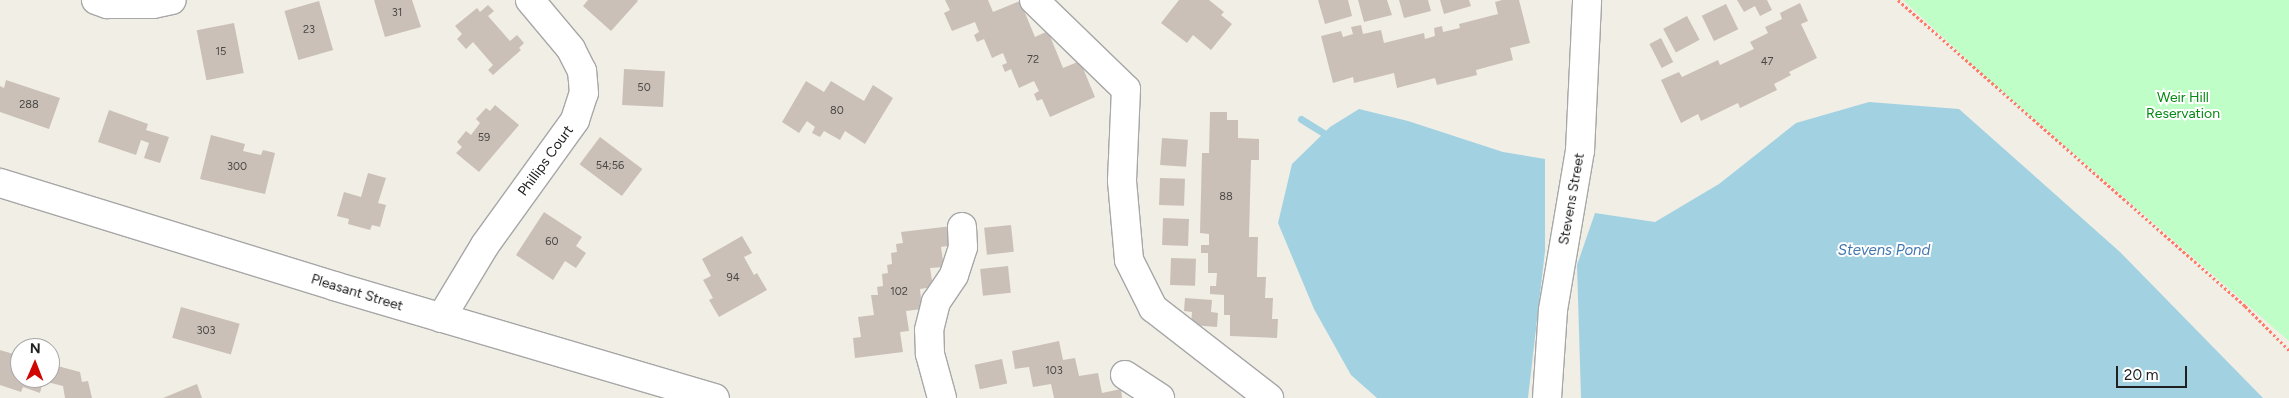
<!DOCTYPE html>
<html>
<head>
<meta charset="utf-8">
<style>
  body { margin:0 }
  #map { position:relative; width:2289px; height:398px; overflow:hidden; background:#f1eee5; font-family:Figtree,sans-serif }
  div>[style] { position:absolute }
  .park>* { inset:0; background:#bffec6 }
  .water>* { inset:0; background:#a2d2e2 }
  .stream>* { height:7px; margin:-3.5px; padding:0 3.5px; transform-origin:3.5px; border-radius:3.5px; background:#a2d2e2 }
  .building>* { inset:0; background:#cac0b8; transform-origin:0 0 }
  .path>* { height:3px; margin-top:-1.5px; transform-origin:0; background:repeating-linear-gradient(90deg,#ff7c69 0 2.5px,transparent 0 5px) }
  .roads { filter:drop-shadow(1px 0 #a7a7a7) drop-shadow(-1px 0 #a7a7a7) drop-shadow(0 1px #a7a7a7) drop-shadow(0 -1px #a7a7a7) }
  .minor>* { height:28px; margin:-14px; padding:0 14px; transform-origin:14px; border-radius:14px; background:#fff }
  span { translate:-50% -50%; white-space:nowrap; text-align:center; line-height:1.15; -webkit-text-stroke:4px #fff; paint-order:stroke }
  .number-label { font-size:11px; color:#4a4846 }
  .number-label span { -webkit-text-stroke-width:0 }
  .park-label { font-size:14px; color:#028a11 }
  .street-label { font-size:14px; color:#202020 }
  .water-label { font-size:15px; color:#4076b1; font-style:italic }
  .north { position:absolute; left:10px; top:338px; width:50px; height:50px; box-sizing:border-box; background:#fff; border:1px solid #a6a6a6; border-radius:50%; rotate:1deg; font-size:14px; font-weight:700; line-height:20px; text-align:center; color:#202020 }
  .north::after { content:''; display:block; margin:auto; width:18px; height:22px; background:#d00600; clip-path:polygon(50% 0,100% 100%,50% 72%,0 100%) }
  .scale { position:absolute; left:2116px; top:366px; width:71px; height:22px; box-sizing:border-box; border:2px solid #202020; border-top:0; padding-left:6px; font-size:15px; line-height:18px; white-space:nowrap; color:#202020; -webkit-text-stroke:4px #fff; paint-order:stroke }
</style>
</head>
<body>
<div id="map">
  <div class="park">
    <div style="clip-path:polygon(1903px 0,2289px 0,2289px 341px,1988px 79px)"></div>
  </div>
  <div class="water">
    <div style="clip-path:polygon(1869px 102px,1959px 109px,2120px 252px,2263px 398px,1581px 398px,1577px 265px,1595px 213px,1655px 222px,1719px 184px,1796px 123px)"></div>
    <div style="clip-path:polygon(1359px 109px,1408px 121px,1503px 152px,1545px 159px,1545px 251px,1528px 398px,1377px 398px,1351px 375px,1314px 309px,1278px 223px,1292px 164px,1330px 127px)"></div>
  </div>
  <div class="stream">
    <div style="left:1301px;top:119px;width:36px;rotate:32deg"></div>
  </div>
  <div class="building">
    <div style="clip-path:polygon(374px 0,412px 0,421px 27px,385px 37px)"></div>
    <div style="clip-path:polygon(588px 0,637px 0,638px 1px,611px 31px,583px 6px)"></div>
    <div style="clip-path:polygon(945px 0,988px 0,993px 12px,1020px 1px,1035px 37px,1048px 31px,1063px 68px,1080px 61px,1095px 97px,1050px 117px,1042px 99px,1037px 101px,1034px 94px,1039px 91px,1034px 81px,1019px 88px,1011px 69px,1005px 72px,1002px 65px,1007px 63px,1003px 53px,992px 58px,984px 39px,977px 42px,974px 35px,979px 32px,975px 22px,952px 31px,944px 13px,950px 10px)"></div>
    <div style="clip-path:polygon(1179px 0,1209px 0,1224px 12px,1221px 15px,1232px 24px,1211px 50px,1193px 35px,1187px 43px,1161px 23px)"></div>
    <div style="clip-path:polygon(1318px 0,1348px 0,1352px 16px,1325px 24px)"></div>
    <div style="clip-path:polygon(1358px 0,1387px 0,1392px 15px,1364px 22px)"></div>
    <div style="clip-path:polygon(1399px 0,1428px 0,1431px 11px,1404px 18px)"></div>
    <div style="clip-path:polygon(1440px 0,1469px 0,1471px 6px,1444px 14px)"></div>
    <div style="clip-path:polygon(1502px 0,1519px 0,1530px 43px,1510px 48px,1513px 60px,1476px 70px,1477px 75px,1437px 85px,1435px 78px,1397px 88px,1394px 73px,1354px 83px,1353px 77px,1333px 83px,1321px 36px,1341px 31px,1343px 37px,1353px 34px,1351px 27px,1361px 25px,1363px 34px,1381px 30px,1384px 43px,1424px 33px,1425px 39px,1435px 36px,1434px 28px,1442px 26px,1443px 32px,1460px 28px,1459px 24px,1498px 14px,1495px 2px)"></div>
    <div style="clip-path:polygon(1737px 0,1767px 0,1772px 10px,1760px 16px,1755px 6px,1744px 12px)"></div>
    <div style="left:319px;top:1px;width:51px;height:36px;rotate:74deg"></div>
    <div style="clip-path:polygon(1800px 3px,1808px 21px,1801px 24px,1817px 58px,1789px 72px,1791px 75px,1774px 84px,1777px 90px,1740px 108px,1738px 103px,1701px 121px,1698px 114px,1681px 123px,1661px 80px,1679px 72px,1682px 77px,1718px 60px,1720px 65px,1754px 49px,1750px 42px,1768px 33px,1765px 27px,1782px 19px,1780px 13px)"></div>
    <div style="left:1726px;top:4px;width:28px;height:27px;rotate:64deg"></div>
    <div style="clip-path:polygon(488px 5px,494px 11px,488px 16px,510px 41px,517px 35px,524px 43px,519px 48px,521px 50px,493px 75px,488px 70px,493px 65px,473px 42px,466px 49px,457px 39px,462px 34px,455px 26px,477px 8px,480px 12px)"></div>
    <div style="left:1687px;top:16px;width:27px;height:27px;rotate:62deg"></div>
    <div style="left:234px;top:23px;width:51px;height:38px;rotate:79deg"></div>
    <div style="left:1661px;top:38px;width:27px;height:13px;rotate:63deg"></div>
    <div style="left:624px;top:69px;width:41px;height:36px;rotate:3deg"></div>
    <div style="clip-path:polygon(6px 80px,60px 98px,49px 129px,0 112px,0 86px,4px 88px)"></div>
    <div style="clip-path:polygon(806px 81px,824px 92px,831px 81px,864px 101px,873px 85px,893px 98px,865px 144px,845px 131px,840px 140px,824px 131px,820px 137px,812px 133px,815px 127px,807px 121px,799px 133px,782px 122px)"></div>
    <div style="clip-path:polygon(495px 105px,519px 125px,479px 172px,456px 153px,462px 147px,457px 142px,466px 131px,471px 135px,480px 123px,476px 119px,486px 108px,490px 111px)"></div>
    <div style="clip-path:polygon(109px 110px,148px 124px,146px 130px,169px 137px,160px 163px,144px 158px,149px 143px,141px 140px,136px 155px,98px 142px)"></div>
    <div style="clip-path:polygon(1210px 112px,1227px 112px,1227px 120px,1238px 120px,1238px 138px,1259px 139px,1259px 160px,1251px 160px,1249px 237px,1258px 237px,1257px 277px,1266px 277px,1265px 298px,1273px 298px,1272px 319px,1278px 319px,1277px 338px,1230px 336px,1230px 315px,1224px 315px,1224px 295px,1210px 294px,1210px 286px,1216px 286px,1217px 273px,1208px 273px,1208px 253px,1201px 253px,1201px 245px,1209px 245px,1209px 234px,1200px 233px,1202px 153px,1209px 153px)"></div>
    <div style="clip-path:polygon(211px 135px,245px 144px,243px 151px,261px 155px,263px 150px,275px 153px,265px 194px,200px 179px)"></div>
    <div style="left:600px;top:137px;width:53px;height:34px;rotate:37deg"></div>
    <div style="left:1162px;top:138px;width:26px;height:27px;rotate:4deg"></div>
    <div style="clip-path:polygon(368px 173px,386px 178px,378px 203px,386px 205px,380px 227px,372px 225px,370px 230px,348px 224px,349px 219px,337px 216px,344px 192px,361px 197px)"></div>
    <div style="left:1160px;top:178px;width:25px;height:27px;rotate:2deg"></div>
    <div style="clip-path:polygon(544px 212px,582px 237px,576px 246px,586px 253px,576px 268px,565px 261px,553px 280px,516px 255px)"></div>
    <div style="left:1163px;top:218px;width:26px;height:27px;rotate:2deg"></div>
    <div style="left:1011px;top:225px;width:27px;height:27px;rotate:84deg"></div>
    <div style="clip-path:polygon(952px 226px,954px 245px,941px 247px,944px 267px,930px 268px,933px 287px,920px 289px,922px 309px,906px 311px,909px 331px,900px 332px,903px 352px,855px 358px,853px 338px,861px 337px,858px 317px,874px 315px,871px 295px,878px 295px,877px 287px,883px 286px,882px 274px,888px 273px,887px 265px,892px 264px,891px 253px,897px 252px,896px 244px,903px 243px,901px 232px)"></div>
    <div style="clip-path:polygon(742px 236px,752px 253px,744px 257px,754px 275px,757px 273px,767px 290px,719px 317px,709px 300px,713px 298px,703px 280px,711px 276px,702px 259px)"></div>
    <div style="left:1171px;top:258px;width:25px;height:27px;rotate:2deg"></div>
    <div style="left:1008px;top:266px;width:27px;height:28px;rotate:84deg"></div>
    <div style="clip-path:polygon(1185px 298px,1212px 300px,1211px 312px,1218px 313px,1217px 327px,1191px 325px,1192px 312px,1184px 311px)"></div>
    <div style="left:181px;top:307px;width:61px;height:32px;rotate:16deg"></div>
    <div style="clip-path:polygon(1059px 341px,1063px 360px,1075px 358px,1079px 376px,1098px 373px,1102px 393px,1121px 389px,1122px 398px,1054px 398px,1051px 384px,1033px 387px,1029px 367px,1015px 369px,1012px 351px)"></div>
    <div style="clip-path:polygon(0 350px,20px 356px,20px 378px,50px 378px,50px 364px,80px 372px,82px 382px,88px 381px,92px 398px,65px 398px,63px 386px,43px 381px,40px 393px,23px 387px,21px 392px,0 385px)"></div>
    <div style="left:1002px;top:359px;width:25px;height:28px;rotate:78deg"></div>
    <div style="clip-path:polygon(197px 384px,202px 398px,163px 398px)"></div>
  </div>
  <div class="path">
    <div style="left:1898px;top:0;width:463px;rotate:41.4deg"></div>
    <div style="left:2245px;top:306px;width:62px;rotate:45deg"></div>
  </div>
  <div class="roads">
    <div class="minor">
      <div style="left:96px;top:0;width:12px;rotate:20deg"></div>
      <div style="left:107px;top:4px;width:46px"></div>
      <div style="left:153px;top:4px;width:19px;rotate:-12deg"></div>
      <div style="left:1034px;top:0;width:128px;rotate:44.1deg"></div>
      <div style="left:1126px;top:89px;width:92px;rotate:92.5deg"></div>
      <div style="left:1122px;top:181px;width:79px;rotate:84.9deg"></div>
      <div style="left:1129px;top:260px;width:54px;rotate:63.4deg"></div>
      <div style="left:1153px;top:308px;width:147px;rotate:37.8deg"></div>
      <div style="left:0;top:183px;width:350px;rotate:17.1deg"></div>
      <div style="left:334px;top:286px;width:397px;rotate:16.4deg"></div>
      <div style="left:441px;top:318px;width:85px;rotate:-58.9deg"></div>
      <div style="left:485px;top:245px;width:154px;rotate:-54.2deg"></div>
      <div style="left:575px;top:120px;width:28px;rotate:-72deg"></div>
      <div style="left:584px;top:93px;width:22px;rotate:-95deg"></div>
      <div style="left:582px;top:71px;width:25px;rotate:-117deg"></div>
      <div style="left:571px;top:49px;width:64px;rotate:-129.9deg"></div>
      <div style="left:1125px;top:375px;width:42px;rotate:33.3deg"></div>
      <div style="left:942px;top:398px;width:46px;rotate:-105.3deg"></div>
      <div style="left:930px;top:354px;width:24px;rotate:-92deg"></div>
      <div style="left:929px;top:330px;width:29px;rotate:-76deg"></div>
      <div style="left:936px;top:302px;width:32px;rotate:-56deg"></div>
      <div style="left:954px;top:275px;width:29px;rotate:-72deg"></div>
      <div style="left:963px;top:247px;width:20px;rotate:-93deg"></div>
      <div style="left:1547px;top:398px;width:88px;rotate:-86.1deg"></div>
      <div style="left:1553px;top:310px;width:161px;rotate:-80.4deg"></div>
      <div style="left:1580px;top:151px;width:151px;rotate:-87.3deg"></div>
    </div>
  </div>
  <div class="number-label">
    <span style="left:397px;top:13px">31</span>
    <span style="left:309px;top:30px">23</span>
    <span style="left:221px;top:52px">15</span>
    <span style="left:1033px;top:60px">72</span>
    <span style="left:1767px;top:62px">47</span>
    <span style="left:644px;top:88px">50</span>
    <span style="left:29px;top:105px">288</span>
    <span style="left:837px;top:111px">80</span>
    <span style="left:484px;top:138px">59</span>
    <span style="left:610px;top:166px">54;56</span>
    <span style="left:237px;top:167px">300</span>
    <span style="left:1226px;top:197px">88</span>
    <span style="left:552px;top:242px">60</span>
    <span style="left:733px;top:278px">94</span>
    <span style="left:899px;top:292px">102</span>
    <span style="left:206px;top:331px">303</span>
    <span style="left:1054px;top:371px">103</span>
  </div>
  <div class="park-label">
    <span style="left:2183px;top:106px">Weir Hill<br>Reservation</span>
  </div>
  <div class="street-label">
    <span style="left:546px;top:161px;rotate:-54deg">Phillips Court</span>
    <span style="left:1572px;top:199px;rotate:-80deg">Stevens Street</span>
    <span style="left:357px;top:293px;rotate:17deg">Pleasant Street</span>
  </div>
  <div class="water-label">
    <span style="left:1884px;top:251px">Stevens Pond</span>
  </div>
  <div class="north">N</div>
  <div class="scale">20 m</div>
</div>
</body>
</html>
